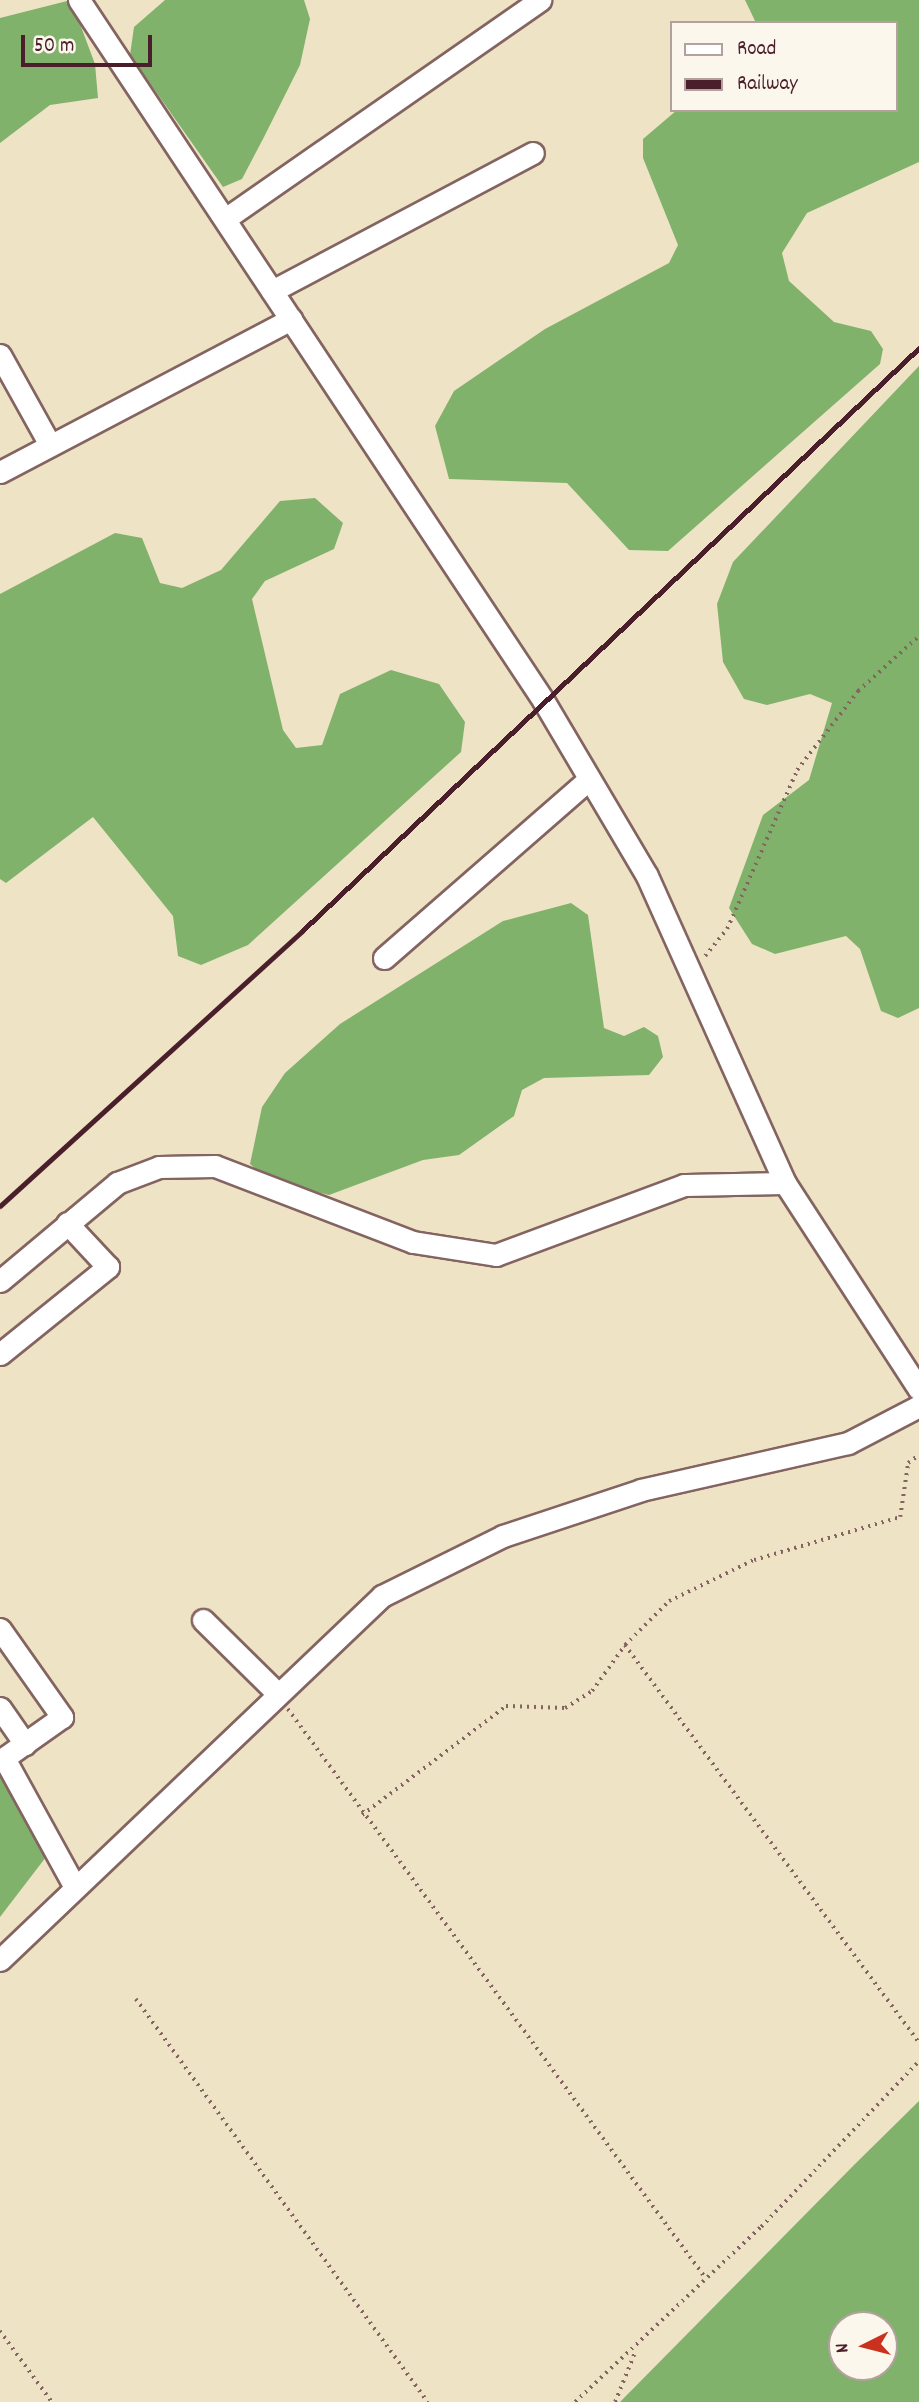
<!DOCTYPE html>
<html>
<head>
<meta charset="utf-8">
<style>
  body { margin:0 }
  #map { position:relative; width:919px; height:2402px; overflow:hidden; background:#efe3c5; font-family:Dekko,sans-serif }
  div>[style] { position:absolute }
  .forest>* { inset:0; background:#81b26c }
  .path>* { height:3.5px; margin-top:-1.75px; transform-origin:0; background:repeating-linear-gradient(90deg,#846461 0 2px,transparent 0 7px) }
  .roads { filter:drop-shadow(2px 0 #846461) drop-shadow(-2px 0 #846461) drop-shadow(0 2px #846461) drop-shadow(0 -2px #846461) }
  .minor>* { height:21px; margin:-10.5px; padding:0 10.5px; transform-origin:10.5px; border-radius:10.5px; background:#fff }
  .rail>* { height:5px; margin:-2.5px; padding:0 2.5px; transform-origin:2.5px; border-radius:2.5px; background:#4a1f2b }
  span { translate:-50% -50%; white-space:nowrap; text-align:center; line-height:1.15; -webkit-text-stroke:5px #fbf7ec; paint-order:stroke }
  .legend { position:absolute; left:670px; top:21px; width:228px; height:91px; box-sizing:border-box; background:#fbf7ec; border:2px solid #b4a19f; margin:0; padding:9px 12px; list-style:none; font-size:21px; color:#4a1f2b }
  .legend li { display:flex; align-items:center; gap:14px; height:35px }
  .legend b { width:35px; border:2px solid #b4a19f }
  .north { position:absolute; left:828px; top:2311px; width:70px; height:70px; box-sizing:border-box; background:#fbf7ec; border:2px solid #b4a19f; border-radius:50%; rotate:264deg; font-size:19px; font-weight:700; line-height:28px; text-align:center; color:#4a1f2b }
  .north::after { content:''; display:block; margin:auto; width:24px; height:32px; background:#c8321e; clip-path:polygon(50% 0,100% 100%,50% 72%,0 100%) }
  .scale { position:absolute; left:21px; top:35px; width:131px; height:32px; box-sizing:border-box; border:4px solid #4a1f2b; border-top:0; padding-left:9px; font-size:21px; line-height:24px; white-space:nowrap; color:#4a1f2b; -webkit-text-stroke:5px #fbf7ec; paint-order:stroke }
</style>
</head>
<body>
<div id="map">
  <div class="forest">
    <div style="clip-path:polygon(71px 0,95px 64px,98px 98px,50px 105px,0 143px,0 18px)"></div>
    <div style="clip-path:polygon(165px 0,304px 0,310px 19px,300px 65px,264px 137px,242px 179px,223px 187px,130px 55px,134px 27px)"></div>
    <div style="clip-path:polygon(745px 0,919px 0,919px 162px,807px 213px,782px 253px,789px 281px,834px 322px,871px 331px,883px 349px,880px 364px,668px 551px,629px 550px,567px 483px,449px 479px,435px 426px,454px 391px,545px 329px,669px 263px,678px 245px,643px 158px,643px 139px,677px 110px,896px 110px,896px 23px,756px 23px)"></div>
    <div style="clip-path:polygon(919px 366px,919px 1008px,898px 1018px,881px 1011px,860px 949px,846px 936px,775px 954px,752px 944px,729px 908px,763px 815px,809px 780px,832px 703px,810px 694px,767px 705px,744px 699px,723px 662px,717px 604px,733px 562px)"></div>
    <div style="clip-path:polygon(315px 498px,343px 523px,334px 549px,265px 581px,252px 599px,283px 730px,296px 748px,322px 745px,340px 694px,391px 670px,439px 684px,465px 722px,461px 752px,248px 945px,201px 965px,178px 956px,173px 916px,93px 817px,6px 883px,0 879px,0 594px,115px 533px,142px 538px,160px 583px,182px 588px,221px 570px,280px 501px)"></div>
    <div style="clip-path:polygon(571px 903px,588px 915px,604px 1028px,624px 1036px,644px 1027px,658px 1036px,663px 1057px,649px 1075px,544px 1078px,522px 1090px,514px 1116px,459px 1155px,423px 1160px,329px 1195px,269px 1180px,250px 1164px,262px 1107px,285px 1073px,340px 1024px,503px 921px)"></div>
    <div style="clip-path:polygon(0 1770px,46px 1857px,0 1917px)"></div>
    <div style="clip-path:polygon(evenodd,919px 2101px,919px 2402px,620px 2402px,855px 2164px,919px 2101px,842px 2325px,884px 2325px,884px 2367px,842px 2367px,842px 2325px)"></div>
  </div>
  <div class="path">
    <div style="left:705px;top:956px;width:35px;rotate:-51deg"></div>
    <div style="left:727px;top:929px;width:174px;rotate:-66.2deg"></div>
    <div style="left:797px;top:770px;width:100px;rotate:-52.3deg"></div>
    <div style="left:858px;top:691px;width:82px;rotate:-42deg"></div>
    <div style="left:625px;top:1645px;width:494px;rotate:53.5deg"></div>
    <div style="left:288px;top:1709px;width:705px;rotate:53.72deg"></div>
    <div style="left:362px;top:1815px;width:181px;rotate:-37.1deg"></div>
    <div style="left:506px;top:1706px;width:59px;rotate:1.9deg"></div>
    <div style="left:565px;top:1708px;width:32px;rotate:-32deg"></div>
    <div style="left:592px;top:1691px;width:57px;rotate:-54.3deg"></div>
    <div style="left:625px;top:1645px;width:62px;rotate:-45deg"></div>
    <div style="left:669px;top:1601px;width:94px;rotate:-25.8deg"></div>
    <div style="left:754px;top:1560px;width:152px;rotate:-16.4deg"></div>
    <div style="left:900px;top:1517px;width:55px;rotate:-81.6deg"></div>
    <div style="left:908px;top:1463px;width:14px;rotate:-36deg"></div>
    <div style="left:136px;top:1999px;width:498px;rotate:54.1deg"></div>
    <div style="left:0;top:2331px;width:88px;rotate:53.8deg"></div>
    <div style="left:575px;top:2402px;width:255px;rotate:-43.3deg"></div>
    <div style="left:761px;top:2227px;width:229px;rotate:-46.4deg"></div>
    <div style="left:615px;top:2402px;width:54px;rotate:-68.2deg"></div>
  </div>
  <div class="roads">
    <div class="minor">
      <div style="left:79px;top:0;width:840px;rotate:56.46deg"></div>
      <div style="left:543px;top:700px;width:204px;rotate:59.4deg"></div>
      <div style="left:647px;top:876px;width:337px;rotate:65.8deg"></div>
      <div style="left:785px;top:1183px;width:246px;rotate:57deg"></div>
      <div style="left:225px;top:219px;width:384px;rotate:-34.8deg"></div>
      <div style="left:272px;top:291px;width:295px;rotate:-27.9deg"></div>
      <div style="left:0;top:355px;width:103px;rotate:60.9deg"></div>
      <div style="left:0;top:472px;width:329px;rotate:-27.7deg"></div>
      <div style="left:384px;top:958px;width:269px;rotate:-41.1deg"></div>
      <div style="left:0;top:1281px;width:153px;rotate:-39.9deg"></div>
      <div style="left:117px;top:1183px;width:45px;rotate:-20.9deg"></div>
      <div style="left:159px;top:1167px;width:56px;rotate:-1deg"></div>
      <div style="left:215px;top:1166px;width:212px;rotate:21deg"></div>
      <div style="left:413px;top:1242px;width:84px;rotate:8.9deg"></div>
      <div style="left:496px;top:1255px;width:201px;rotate:-20.4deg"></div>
      <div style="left:684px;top:1185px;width:101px;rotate:-1.1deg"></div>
      <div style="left:0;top:1354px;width:139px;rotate:-38.9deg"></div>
      <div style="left:108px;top:1267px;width:60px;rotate:-133deg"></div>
      <div style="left:203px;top:1620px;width:104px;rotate:44.6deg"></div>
      <div style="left:0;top:1629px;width:108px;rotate:54.8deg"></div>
      <div style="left:62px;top:1717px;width:71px;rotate:144.7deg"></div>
      <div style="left:4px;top:1758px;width:147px;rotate:61.2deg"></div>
      <div style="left:0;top:1708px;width:44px;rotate:55.2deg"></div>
      <div style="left:0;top:1960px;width:528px;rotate:-43.62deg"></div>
      <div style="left:382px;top:1596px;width:135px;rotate:-26.4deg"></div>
      <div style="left:503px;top:1536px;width:145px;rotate:-18.4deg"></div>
      <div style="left:641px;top:1490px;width:212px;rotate:-12.8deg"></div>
      <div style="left:848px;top:1443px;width:80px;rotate:-27.5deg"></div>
    </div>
  </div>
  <div class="rail">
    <div style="left:0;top:1206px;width:408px;rotate:-42.3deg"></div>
    <div style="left:302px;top:931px;width:849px;rotate:-43.38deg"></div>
  </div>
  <ul class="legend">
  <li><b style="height:9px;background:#fff"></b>Road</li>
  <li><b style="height:9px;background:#4a1f2b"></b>Railway</li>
  </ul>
  <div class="north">N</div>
  <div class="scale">50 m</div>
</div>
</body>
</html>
